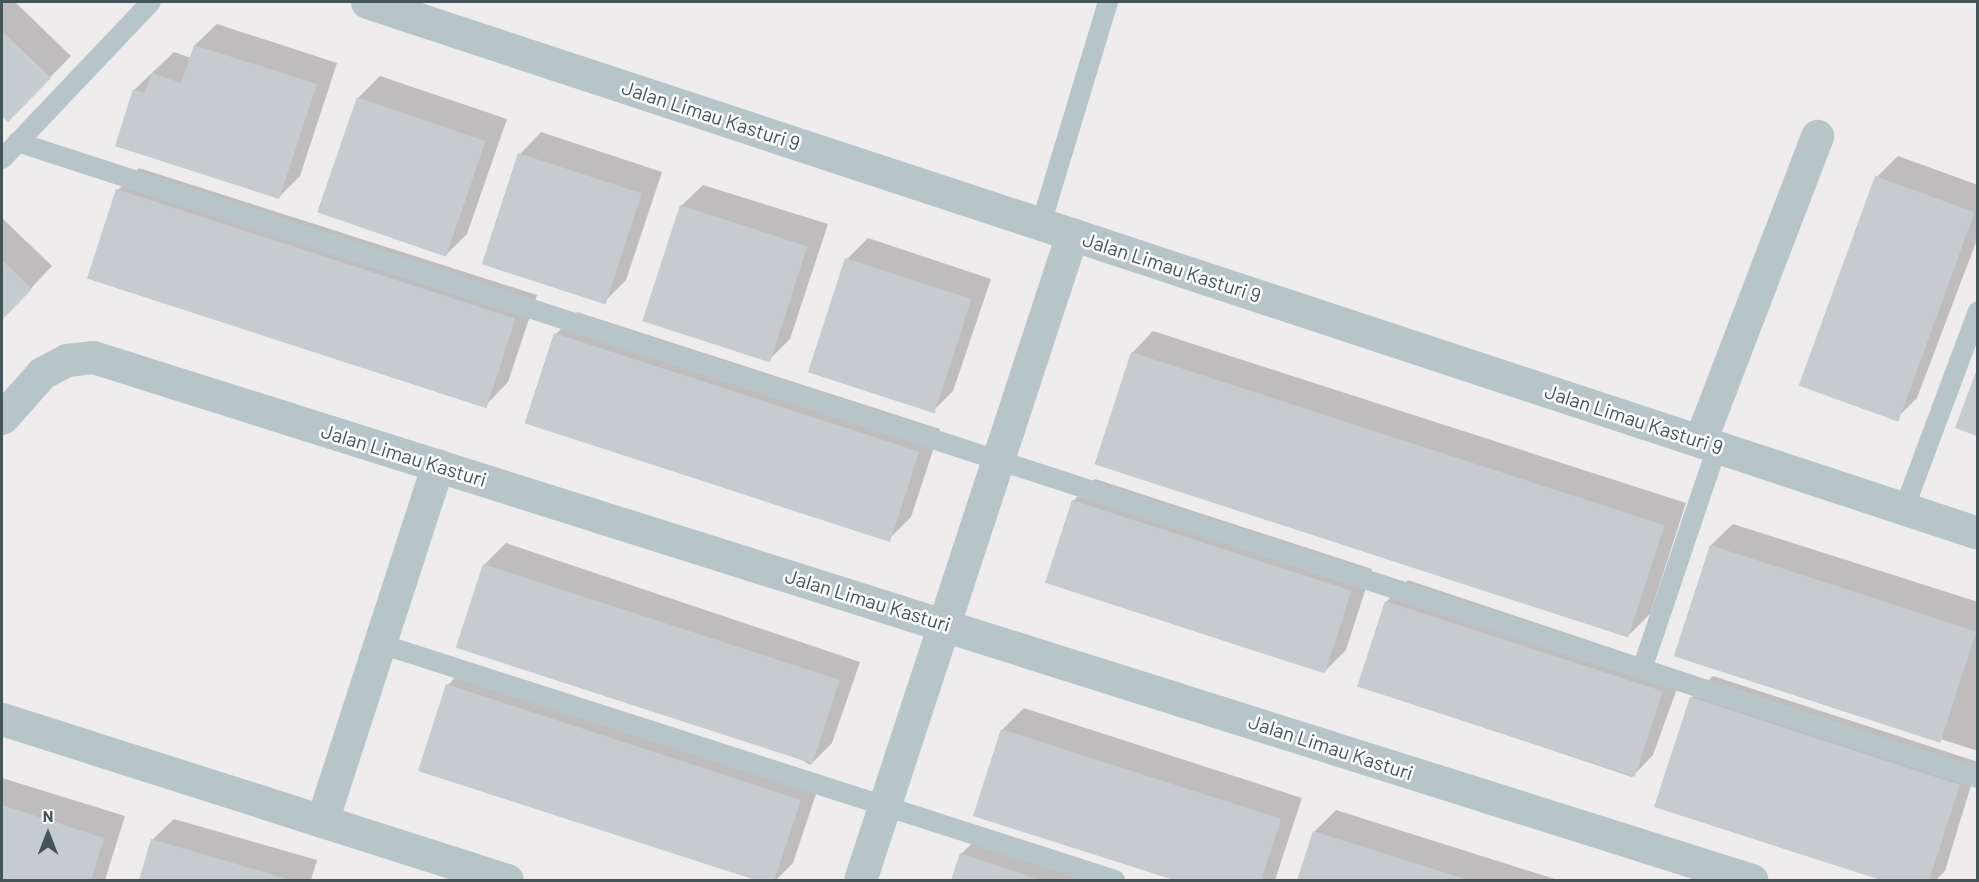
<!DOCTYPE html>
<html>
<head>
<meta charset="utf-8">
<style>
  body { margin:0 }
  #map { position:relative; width:1979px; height:882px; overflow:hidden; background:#efeced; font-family:Barlow,sans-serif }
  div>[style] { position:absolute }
  .shadow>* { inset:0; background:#0003 }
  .building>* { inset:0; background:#c5cbcf; transform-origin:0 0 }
  .lane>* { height:20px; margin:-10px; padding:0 10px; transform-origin:10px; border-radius:10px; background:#b7c5c9 }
  .street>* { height:33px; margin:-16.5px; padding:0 16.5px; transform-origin:16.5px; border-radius:16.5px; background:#b7c5c9 }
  span { translate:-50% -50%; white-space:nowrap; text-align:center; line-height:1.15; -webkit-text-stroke:5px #fff; paint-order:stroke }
  .street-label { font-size:20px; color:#445559 }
  .frame { position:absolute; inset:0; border:3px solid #445559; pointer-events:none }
  .north { position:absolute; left:18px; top:804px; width:60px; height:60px; -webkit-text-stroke:4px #fff; paint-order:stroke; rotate:0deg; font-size:16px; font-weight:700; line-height:24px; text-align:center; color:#445559 }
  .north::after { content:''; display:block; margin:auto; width:21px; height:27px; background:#445559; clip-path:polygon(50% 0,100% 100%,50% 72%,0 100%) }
</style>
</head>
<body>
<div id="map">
  <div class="shadow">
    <div style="clip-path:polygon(2px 2px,15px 2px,71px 56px,8px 120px,2px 113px)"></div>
    <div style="clip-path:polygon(217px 24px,337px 63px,300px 176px,279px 197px,134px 90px,174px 52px,191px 58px,195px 45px)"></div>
    <div style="clip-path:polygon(380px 76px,507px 119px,467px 234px,446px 255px,358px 98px)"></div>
    <div style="clip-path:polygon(541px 132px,662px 172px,626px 280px,604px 302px,520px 154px)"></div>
    <div style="clip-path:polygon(1898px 156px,1978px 185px,1978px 237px,1917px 398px,1895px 420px,1877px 177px)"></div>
    <div style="clip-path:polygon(139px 168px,537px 295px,508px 382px,487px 404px,118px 190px)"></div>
    <div style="clip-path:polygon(703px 185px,828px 224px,790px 339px,769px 360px,681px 206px)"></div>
    <div style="clip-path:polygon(2px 218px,52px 266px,2px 319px)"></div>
    <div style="clip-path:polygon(868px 238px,991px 279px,953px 391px,931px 413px,847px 259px)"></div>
    <div style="clip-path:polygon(577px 312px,940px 429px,911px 517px,890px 538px,556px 334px)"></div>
    <div style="clip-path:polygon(1153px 331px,1686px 503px,1650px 614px,1628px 636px,1132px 353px)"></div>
    <div style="clip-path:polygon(1978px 373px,1978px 434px,1957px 427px)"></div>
    <div style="clip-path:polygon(1095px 479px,1372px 569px,1346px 650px,1325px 671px,1073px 501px)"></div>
    <div style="clip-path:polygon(1733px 524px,1978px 602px,1978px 751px,1676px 655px,1711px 545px)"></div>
    <div style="clip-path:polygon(506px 543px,860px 662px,832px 743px,810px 765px,484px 565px)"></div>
    <div style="clip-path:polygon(1408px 580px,1683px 672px,1653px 755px,1632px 777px,1358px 685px,1387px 601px)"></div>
    <div style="clip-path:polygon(469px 663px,821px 779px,793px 863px,776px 880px,760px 880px,420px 770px,448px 685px)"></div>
    <div style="clip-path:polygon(1713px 676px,1978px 762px,1945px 871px,1936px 880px,1885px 880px,1656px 806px,1692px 697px)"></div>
    <div style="clip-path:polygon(1024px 708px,1302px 798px,1275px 880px,1180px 880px,975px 815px,1003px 729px)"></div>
    <div style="clip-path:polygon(2px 778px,125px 816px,105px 880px,2px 880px)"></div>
    <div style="clip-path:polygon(1336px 810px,1558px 880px,1299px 880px,1315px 831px)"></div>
    <div style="clip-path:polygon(174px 819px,317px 860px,311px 880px,140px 880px,152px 840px)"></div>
    <div style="clip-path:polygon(983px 833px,1129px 880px,952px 880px,961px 854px)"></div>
  </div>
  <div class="building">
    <div style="clip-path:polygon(2px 31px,51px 78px,8px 122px,2px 116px)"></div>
    <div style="clip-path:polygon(194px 45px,317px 84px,279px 199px,115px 146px,133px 89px,144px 93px,152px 73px,181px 83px)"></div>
    <div style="left:357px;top:97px;width:136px;height:122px;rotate:19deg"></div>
    <div style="left:518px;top:153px;width:130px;height:117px;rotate:18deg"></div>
    <div style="left:1875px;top:176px;width:106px;height:223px;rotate:20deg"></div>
    <div style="left:116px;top:189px;width:420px;height:94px;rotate:18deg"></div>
    <div style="left:680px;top:205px;width:134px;height:122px;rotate:18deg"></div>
    <div style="left:845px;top:258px;width:133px;height:120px;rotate:18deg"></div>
    <div style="clip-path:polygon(2px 260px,32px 289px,2px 320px)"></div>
    <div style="left:554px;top:333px;width:384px;height:95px;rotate:18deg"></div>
    <div style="left:1131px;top:352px;width:561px;height:118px;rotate:18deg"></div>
    <div style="clip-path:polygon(1977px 369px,1977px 436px,1955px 428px)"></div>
    <div style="left:1072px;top:500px;width:294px;height:87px;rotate:18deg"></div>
    <div style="left:1710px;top:545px;width:280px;height:117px;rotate:18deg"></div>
    <div style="left:483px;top:564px;width:375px;height:88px;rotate:18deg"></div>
    <div style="left:1385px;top:601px;width:292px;height:90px;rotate:18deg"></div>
    <div style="clip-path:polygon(446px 684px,801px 800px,774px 880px,755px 880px,418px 771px)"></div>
    <div style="clip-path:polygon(1690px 697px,1960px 785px,1929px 880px,1881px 880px,1654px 807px)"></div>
    <div style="clip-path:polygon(1001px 729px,1281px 819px,1261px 880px,1174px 880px,973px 816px)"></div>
    <div style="clip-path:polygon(2px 805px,104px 838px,91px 880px,2px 880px)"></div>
    <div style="clip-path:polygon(1313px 831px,1405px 860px,1468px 880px,1297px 880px)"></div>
    <div style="clip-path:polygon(151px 839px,291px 880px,139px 880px)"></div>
    <div style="clip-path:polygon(960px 853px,1041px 880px,951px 880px)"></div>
  </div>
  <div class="lane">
    <div style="left:17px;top:142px;width:2062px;rotate:17.97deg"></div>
    <div style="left:2px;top:159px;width:216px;rotate:-46.5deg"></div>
    <div style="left:1041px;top:224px;width:232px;rotate:-73.2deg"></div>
    <div style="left:1904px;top:509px;width:211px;rotate:-69.5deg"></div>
    <div style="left:381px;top:644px;width:771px;rotate:17.82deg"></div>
    <div style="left:1642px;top:669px;width:234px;rotate:-71.3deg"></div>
  </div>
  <div class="street">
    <div style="left:367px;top:2px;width:1696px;rotate:18.24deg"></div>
    <div style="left:2px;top:418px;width:60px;rotate:-48.4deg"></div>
    <div style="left:42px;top:373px;width:27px;rotate:-28deg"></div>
    <div style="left:66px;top:360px;width:27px;rotate:-6deg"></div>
    <div style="left:93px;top:357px;width:1739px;rotate:17.5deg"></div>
    <div style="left:1700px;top:441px;width:327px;rotate:-69deg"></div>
    <div style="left:2px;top:719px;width:530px;rotate:17.68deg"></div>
    <div style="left:322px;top:821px;width:374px;rotate:-72deg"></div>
    <div style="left:860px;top:880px;width:680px;rotate:-71.83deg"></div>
  </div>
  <div class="street-label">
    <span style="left:711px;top:115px;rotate:18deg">Jalan Limau Kasturi 9</span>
    <span style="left:1172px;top:267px;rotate:18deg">Jalan Limau Kasturi 9</span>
    <span style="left:1634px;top:419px;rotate:18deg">Jalan Limau Kasturi 9</span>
    <span style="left:404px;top:455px;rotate:17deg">Jalan Limau Kasturi</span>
    <span style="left:868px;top:600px;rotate:17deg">Jalan Limau Kasturi</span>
    <span style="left:1331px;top:747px;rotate:18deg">Jalan Limau Kasturi</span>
  </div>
  <div class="frame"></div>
  <div class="north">N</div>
</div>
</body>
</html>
